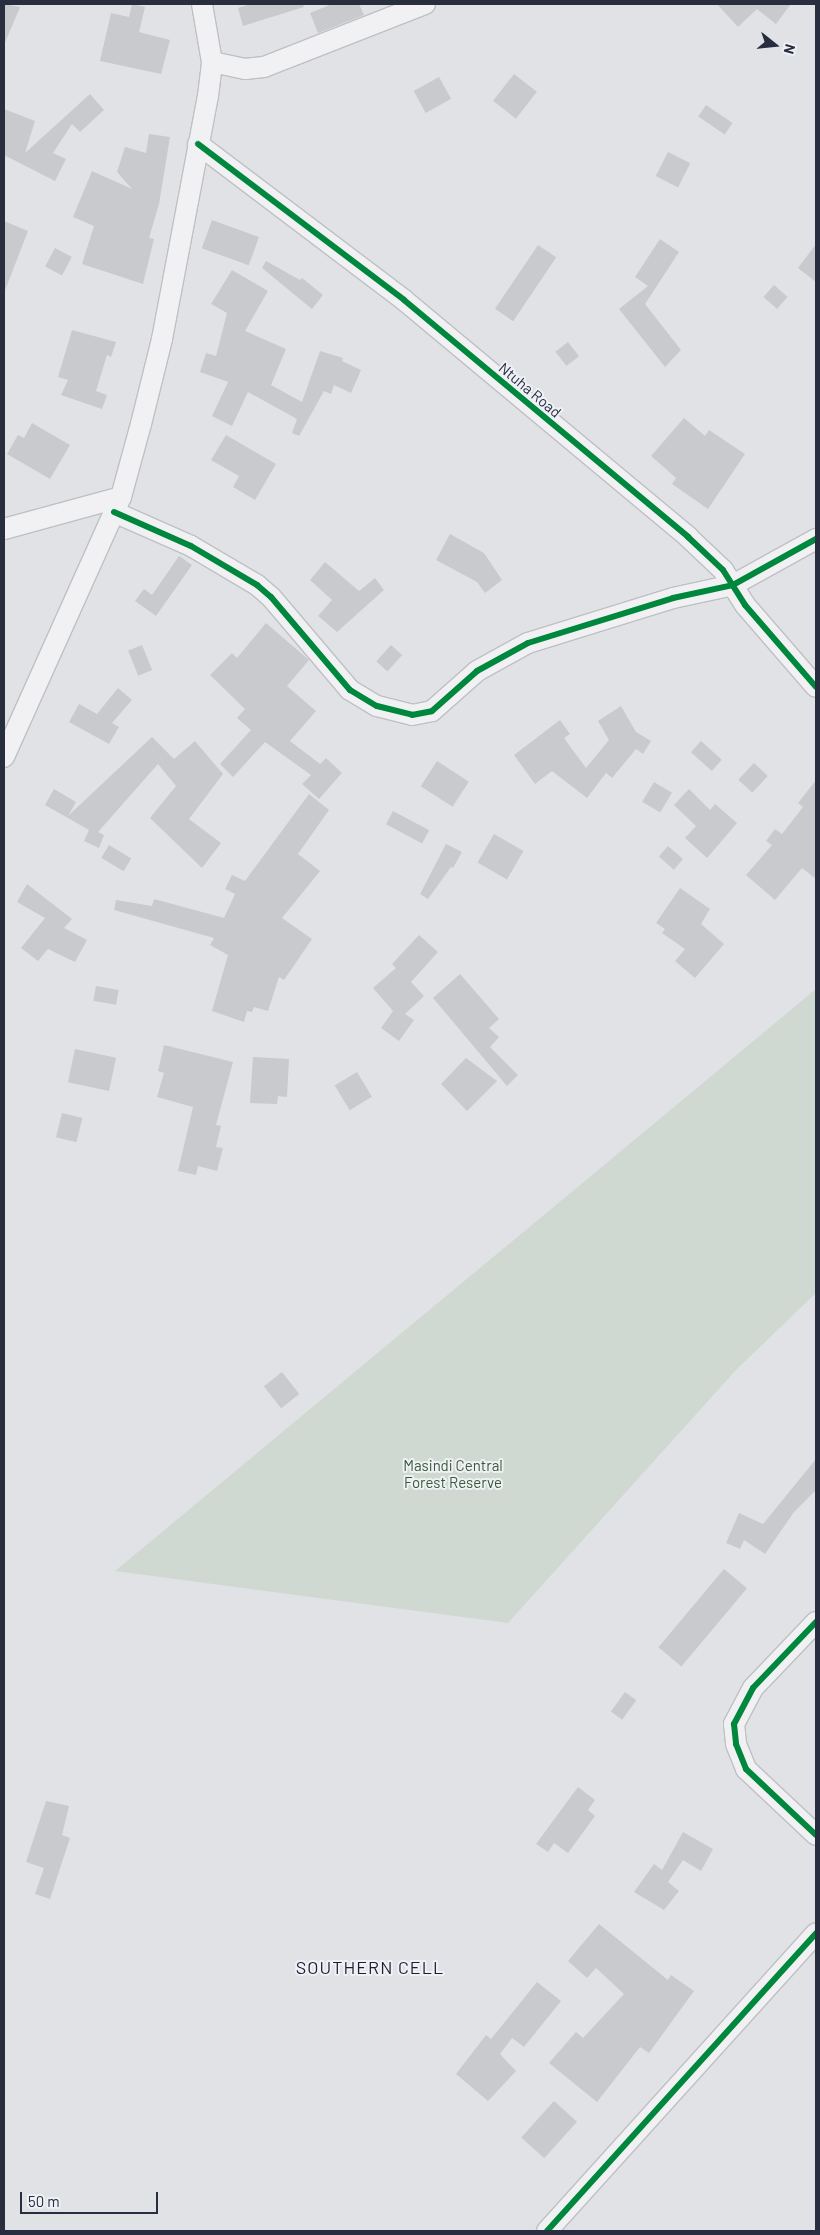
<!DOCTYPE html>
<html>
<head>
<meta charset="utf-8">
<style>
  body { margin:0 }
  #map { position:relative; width:820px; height:2235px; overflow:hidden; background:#e1e2e6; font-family:Barlow,sans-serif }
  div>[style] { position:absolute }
  .green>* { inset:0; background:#d0d9d1 }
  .building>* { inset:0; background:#c9cace; transform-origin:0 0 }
  .roads { filter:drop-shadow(1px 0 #bfc0c4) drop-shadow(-1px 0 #bfc0c4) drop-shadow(0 1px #bfc0c4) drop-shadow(0 -1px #bfc0c4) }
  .street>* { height:20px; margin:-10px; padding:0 10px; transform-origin:10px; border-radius:10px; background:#f1f1f3 }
  .cycleway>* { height:6px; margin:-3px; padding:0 3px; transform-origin:3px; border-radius:3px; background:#00873e }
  span { translate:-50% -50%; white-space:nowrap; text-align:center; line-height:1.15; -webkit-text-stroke:4px #eff1f6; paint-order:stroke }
  .street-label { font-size:15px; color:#282d3f }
  .park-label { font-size:15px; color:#375b36 }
  .quarter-label { font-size:18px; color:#1b1f30; letter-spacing:1px }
  .frame { position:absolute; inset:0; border:5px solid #282d3f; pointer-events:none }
  .north { position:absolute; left:750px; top:20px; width:50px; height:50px; -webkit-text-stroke:4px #eff1f6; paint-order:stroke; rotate:106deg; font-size:14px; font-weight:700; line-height:20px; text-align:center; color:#282d3f }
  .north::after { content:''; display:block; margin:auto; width:18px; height:22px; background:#282d3f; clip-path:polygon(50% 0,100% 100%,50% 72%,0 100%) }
  .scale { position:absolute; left:20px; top:2192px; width:138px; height:22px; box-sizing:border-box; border:2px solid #282d3f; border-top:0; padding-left:6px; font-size:15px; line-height:18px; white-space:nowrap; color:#282d3f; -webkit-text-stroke:4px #eff1f6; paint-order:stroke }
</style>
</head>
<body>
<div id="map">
  <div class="green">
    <div style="clip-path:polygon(816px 989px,816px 1293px,736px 1370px,508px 1623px,115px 1571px)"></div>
  </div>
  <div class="building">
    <div style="clip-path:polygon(4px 4px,20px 7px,4px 45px)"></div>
    <div style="clip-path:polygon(132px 4px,145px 7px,139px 32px,170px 40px,161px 74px,100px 61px,111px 13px,129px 17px)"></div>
    <div style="clip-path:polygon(251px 4px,303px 4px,304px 7px,243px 26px,238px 8px)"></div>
    <div style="clip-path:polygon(332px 4px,359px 4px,364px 15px,318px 33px,310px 13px)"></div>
    <div style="clip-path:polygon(717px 4px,791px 4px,776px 24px,757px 9px,738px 27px)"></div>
    <div style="left:514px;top:74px;width:29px;height:34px;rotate:38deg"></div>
    <div style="left:439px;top:77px;width:25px;height:29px;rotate:61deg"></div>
    <div style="clip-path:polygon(90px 94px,104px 110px,80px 132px,72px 124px,53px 153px,66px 159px,55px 181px,4px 155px,4px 109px,35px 121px,25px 153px)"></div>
    <div style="left:706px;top:105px;width:32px;height:14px;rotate:34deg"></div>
    <div style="clip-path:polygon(149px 134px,170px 137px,159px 204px,149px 238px,154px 239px,143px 284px,82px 264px,94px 226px,73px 217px,92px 171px,132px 189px,117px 172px,125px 147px,146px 153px)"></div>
    <div style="left:668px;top:152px;width:25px;height:27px;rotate:27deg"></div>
    <div style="left:212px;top:220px;width:50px;height:30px;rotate:20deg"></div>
    <div style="clip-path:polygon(4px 221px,28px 231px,4px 293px)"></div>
    <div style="clip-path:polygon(660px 239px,679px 252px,645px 304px,681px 350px,665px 367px,619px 309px,648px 286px,635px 277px)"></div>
    <div style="clip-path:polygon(816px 244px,816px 282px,798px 268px)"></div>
    <div style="left:538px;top:245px;width:22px;height:77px;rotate:34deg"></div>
    <div style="left:55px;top:248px;width:19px;height:21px;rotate:28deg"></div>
    <div style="clip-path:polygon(266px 261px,300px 280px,302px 278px,323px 295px,312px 309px,262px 268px)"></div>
    <div style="clip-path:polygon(232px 270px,268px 291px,245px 331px,286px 349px,271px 385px,302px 402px,320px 351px,343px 358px,342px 361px,361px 370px,351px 393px,334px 385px,331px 394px,324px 391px,299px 436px,292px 433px,297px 419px,248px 392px,232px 426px,212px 416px,228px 382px,200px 372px,206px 353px,216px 356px,227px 313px,211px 304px)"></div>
    <div style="left:774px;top:285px;width:18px;height:16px;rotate:41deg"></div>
    <div style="clip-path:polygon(72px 330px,116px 342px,111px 357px,107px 355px,96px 391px,107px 395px,102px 409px,61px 395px,68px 380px,58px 377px)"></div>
    <div style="left:568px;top:342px;width:18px;height:16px;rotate:52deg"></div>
    <div style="clip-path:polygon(684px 418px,705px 436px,709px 430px,745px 454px,708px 509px,672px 484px,676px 478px,651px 456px)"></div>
    <div style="clip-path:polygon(32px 423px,70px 445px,50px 479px,7px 454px,18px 435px,24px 438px)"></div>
    <div style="clip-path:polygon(226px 435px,276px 464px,255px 500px,233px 487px,239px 476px,211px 460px)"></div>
    <div style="clip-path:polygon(450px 534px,484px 553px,502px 580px,485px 593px,477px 582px,436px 560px)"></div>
    <div style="clip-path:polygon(179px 556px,192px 565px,156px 616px,135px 601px,144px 589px,152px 595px)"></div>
    <div style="clip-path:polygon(325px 562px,359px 591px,375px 578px,384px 590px,337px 632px,318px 616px,332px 600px,310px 580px)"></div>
    <div style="clip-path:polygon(266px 623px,309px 660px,287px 686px,316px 711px,290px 741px,320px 764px,326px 758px,342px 773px,319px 799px,302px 784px,311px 775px,265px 742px,233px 777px,220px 764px,251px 730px,237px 718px,245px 709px,210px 675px,232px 653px,237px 658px)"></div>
    <div style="left:142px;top:645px;width:27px;height:15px;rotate:68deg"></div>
    <div style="left:391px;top:645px;width:15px;height:22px;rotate:42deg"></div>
    <div style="clip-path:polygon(118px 688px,132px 700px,112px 723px,119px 727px,109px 744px,69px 722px,79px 704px,97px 714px)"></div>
    <div style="clip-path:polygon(621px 706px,636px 732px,651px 741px,643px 754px,636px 749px,612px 778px,606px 773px,587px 798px,552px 771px,535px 784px,514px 755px,560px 720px,570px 734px,564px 738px,586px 768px,609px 740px,598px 721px)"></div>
    <div style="clip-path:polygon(152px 737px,174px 759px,195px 741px,223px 774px,189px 819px,221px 843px,202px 868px,150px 818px,176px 786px,158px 764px,98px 832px,104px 835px,99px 848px,84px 841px,89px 830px,45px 805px,54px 789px,76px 802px,68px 816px)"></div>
    <div style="left:701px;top:741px;width:28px;height:15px;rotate:42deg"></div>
    <div style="left:437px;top:761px;width:38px;height:30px;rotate:33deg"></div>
    <div style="left:754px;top:763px;width:19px;height:23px;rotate:43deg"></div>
    <div style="clip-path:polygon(816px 780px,816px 879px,802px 868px,775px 900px,746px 875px,772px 845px,766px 841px,775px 829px,782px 834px,803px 807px,798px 803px)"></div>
    <div style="left:654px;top:782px;width:21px;height:23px;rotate:31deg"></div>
    <div style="clip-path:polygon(689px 789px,710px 810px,715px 804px,737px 823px,707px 858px,685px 838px,696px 826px,674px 805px)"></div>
    <div style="clip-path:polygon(309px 794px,329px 810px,298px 854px,320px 871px,282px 918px,312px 939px,284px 980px,279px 977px,268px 1011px,254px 1007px,252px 1012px,247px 1011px,244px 1022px,212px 1011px,228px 955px,210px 945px,214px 938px,114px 910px,116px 900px,152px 906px,154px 899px,224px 918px,235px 894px,225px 889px,232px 875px,245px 881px)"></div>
    <div style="left:393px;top:811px;width:41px;height:15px;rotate:28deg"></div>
    <div style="left:494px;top:834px;width:34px;height:33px;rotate:30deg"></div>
    <div style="clip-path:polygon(446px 844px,462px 852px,453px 868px,451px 867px,428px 899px,420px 894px)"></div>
    <div style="left:109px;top:845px;width:26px;height:15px;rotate:31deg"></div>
    <div style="left:668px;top:846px;width:20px;height:14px;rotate:41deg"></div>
    <div style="clip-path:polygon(27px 884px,72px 919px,64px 928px,87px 940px,75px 962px,48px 949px,38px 961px,21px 948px,45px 918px,17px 902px)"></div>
    <div style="clip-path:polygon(680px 888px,710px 909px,701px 924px,724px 944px,695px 978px,675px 961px,685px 949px,662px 933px,665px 929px,656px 923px)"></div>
    <div style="clip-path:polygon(419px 935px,438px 952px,411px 982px,424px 996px,405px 1014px,414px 1020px,399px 1041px,381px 1028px,393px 1011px,373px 988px,396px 968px,392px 964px)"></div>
    <div style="clip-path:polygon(460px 974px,499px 1019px,489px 1028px,499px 1037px,490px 1047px,518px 1075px,507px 1086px,433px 998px)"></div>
    <div style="left:96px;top:986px;width:23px;height:15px;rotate:10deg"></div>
    <div style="clip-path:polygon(164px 1045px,233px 1062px,216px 1125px,221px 1126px,216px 1147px,223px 1148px,217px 1171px,198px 1166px,196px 1175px,178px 1171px,193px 1107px,157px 1097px,164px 1073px,158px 1071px)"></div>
    <div style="left:75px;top:1049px;width:42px;height:34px;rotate:12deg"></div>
    <div style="clip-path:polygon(253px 1057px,289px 1059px,287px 1097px,278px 1096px,277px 1104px,250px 1103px)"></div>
    <div style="clip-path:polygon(466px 1058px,497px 1081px,467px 1111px,441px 1084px)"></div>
    <div style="left:357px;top:1072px;width:29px;height:26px;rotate:59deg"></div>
    <div style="left:62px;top:1113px;width:21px;height:25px;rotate:14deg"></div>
    <div style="left:282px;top:1372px;width:28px;height:23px;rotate:52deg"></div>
    <div style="clip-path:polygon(816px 1459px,816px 1490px,794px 1512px,765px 1554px,744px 1540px,740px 1549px,726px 1543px,739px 1513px,763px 1524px)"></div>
    <div style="left:724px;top:1569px;width:30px;height:102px;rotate:40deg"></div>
    <div style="left:625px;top:1692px;width:14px;height:24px;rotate:36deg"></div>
    <div style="clip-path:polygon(578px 1787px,595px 1800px,588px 1810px,595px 1816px,568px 1853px,554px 1843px,548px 1852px,536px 1844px)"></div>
    <div style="clip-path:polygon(46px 1801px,69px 1806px,62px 1835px,70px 1838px,50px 1899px,35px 1894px,44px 1868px,26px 1862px)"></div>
    <div style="clip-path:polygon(683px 1832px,713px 1849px,701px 1871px,683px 1860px,668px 1882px,679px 1891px,664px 1910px,634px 1892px,654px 1864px,662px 1870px)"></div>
    <div style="clip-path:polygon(599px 1924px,668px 1980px,671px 1975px,694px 1991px,649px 2053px,640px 2047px,597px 2102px,549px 2063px,576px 2032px,583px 2038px,624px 1994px,596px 1968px,587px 1978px,568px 1961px)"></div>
    <div style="clip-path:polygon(537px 1982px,561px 2001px,524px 2047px,512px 2038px,500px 2054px,516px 2071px,488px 2101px,456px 2074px,486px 2035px,491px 2039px)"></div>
    <div style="left:554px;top:2101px;width:31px;height:49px;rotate:42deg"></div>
  </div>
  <div class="roads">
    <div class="street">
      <div style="left:212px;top:62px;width:34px;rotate:12deg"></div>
      <div style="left:245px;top:69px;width:19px;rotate:-6deg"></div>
      <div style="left:264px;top:67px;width:173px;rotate:-21.4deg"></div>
      <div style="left:198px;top:144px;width:258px;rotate:37.1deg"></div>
      <div style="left:404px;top:300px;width:370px;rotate:39.8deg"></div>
      <div style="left:688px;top:537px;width:48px;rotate:43.3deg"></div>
      <div style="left:723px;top:570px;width:41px;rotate:57.8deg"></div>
      <div style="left:745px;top:605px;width:108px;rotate:49.1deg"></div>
      <div style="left:114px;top:512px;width:84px;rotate:23.8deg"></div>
      <div style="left:191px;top:546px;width:77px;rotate:30.6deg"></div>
      <div style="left:257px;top:585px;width:18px;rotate:41deg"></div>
      <div style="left:271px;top:597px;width:122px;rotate:49.7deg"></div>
      <div style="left:350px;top:690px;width:31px;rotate:31deg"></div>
      <div style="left:377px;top:706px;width:36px;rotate:14deg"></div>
      <div style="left:412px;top:715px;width:20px;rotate:-11deg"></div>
      <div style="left:432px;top:711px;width:60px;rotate:-41.6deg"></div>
      <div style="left:477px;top:671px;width:58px;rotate:-28.8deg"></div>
      <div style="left:528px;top:643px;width:152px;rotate:-17.2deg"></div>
      <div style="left:673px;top:598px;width:61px;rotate:-12.2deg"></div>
      <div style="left:733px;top:585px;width:95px;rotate:-29deg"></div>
      <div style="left:4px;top:529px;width:121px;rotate:-15.3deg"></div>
      <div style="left:4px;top:757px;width:285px;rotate:-65.8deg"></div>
      <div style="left:121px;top:497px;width:76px;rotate:-74.7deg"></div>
      <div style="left:141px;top:424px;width:88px;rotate:-76.1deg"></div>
      <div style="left:162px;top:339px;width:247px;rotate:-79.3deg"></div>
      <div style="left:208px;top:96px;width:34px;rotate:-83deg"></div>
      <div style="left:212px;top:62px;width:59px;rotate:-99.8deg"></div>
      <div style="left:816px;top:1622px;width:91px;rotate:133.7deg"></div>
      <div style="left:753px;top:1688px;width:41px;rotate:117.8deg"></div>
      <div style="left:734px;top:1724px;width:20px;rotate:84deg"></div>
      <div style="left:736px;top:1744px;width:27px;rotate:68deg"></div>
      <div style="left:746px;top:1769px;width:96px;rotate:43.3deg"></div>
      <div style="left:547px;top:2231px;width:401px;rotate:-47.9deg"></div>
    </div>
  </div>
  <div class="cycleway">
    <div style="left:198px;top:144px;width:258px;rotate:37.1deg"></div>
    <div style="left:404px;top:300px;width:370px;rotate:39.8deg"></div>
    <div style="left:688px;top:537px;width:48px;rotate:43.3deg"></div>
    <div style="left:723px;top:570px;width:41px;rotate:57.8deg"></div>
    <div style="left:745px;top:605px;width:108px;rotate:49.1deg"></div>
    <div style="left:114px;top:512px;width:84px;rotate:23.8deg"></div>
    <div style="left:191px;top:546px;width:77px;rotate:30.6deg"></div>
    <div style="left:257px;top:585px;width:18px;rotate:41deg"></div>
    <div style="left:271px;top:597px;width:122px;rotate:49.7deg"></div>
    <div style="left:350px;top:690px;width:31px;rotate:31deg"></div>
    <div style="left:377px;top:706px;width:36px;rotate:14deg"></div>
    <div style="left:412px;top:715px;width:20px;rotate:-11deg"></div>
    <div style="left:432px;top:711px;width:60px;rotate:-41.6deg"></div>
    <div style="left:477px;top:671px;width:58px;rotate:-28.8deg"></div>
    <div style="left:528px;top:643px;width:152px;rotate:-17.2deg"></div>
    <div style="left:673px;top:598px;width:61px;rotate:-12.2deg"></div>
    <div style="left:733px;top:585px;width:95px;rotate:-29deg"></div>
    <div style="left:816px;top:1622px;width:91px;rotate:133.7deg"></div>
    <div style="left:753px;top:1688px;width:41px;rotate:117.8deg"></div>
    <div style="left:734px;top:1724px;width:20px;rotate:84deg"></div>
    <div style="left:736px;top:1744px;width:27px;rotate:68deg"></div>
    <div style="left:746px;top:1769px;width:96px;rotate:43.3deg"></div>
    <div style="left:547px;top:2231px;width:401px;rotate:-47.9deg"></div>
  </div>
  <div class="street-label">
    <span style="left:530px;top:390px;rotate:40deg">Ntuha Road</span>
  </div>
  <div class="park-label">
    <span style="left:453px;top:1474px">Masindi Central<br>Forest Reserve</span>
  </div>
  <div class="quarter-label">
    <span style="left:370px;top:1967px">SOUTHERN CELL</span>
  </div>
  <div class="frame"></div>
  <div class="north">N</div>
  <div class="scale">50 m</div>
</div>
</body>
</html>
